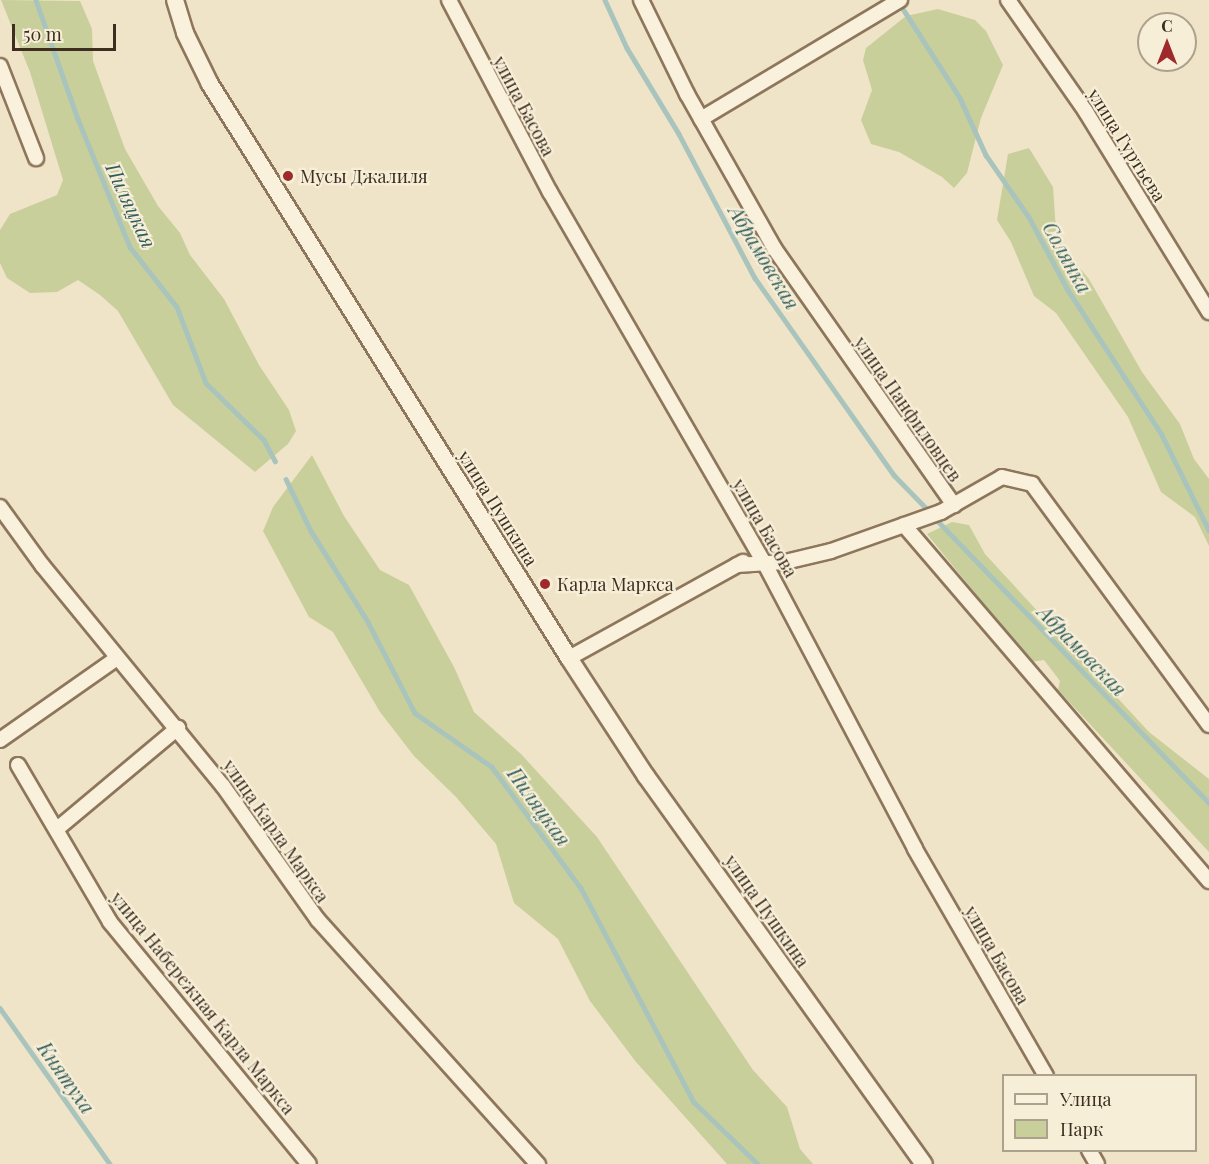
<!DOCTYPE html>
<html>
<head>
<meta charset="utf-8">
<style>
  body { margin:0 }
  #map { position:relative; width:1209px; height:1164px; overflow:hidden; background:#f0e4c8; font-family:"Playfair Display",serif }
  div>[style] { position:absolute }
  .green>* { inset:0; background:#c9cf9b }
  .stream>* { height:4.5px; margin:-2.25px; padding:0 2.25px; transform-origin:2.25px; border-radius:2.25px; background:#a9c4bc }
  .roads { filter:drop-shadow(2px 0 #8d765c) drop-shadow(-2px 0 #8d765c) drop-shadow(0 2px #8d765c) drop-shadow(0 -2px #8d765c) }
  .minor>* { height:14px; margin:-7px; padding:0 7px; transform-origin:7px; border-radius:7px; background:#faf1dc }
  .tertiary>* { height:16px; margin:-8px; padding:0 8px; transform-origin:8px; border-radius:8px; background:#faf1dc }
  .dots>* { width:16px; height:16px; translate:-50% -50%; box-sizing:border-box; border:3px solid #f7eed8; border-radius:50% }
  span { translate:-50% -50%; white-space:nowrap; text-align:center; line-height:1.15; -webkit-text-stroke:4.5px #f7eed8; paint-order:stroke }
  .street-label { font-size:18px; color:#3d2e20 }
  .poi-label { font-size:18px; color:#3d2e20 }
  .left { translate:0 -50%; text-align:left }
  .water-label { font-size:20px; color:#2f5d5a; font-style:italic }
  .legend { position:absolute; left:1002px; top:1074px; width:195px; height:78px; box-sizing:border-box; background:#f7eed8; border:2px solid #ada18e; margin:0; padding:8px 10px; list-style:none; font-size:18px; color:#3d2e20 }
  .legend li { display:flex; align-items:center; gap:12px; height:30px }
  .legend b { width:30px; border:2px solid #ada18e }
  .north { position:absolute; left:1137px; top:12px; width:60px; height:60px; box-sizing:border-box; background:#f7eed8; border:2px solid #ada18e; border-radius:50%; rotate:0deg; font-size:16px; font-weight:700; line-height:24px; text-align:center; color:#3d2e20 }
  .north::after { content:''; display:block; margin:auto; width:21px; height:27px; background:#9e2a2b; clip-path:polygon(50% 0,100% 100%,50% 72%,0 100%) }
  .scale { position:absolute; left:12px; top:24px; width:104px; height:27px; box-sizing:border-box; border:3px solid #3d2e20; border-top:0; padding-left:8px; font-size:18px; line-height:21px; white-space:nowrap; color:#3d2e20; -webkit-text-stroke:4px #f7eed8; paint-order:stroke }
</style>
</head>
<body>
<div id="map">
  <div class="green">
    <div style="clip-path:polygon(1px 0,80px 1px,92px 29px,93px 61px,125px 149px,158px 206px,180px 233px,190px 255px,224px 299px,259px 365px,289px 410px,296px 431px,288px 444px,255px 472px,173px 405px,118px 311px,100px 295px,78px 280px,57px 292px,30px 293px,7px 278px,0 263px,0 230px,10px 214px,57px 195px,63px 180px,30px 72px)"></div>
    <div style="clip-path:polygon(938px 9px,975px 20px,986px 31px,1003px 65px,981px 118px,967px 173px,954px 188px,942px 177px,899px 152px,871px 144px,861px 120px,872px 90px,863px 60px,866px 48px,906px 16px)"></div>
    <div style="clip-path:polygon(1029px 148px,1053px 187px,1056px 231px,1066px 252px,1089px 279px,1142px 372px,1180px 424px,1194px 459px,1209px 479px,1209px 546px,1195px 517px,1161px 492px,1128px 417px,1056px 313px,1034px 296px,1011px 242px,997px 220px,1008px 154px)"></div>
    <div style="clip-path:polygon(312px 455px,344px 516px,380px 570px,409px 585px,454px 667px,474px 712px,521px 754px,597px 837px,753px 1070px,787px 1107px,800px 1149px,813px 1164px,727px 1164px,636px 1062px,590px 1001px,558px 939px,514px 903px,496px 844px,456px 797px,414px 756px,380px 712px,333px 632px,309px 617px,263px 531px,273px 507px)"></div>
    <div style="clip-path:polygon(952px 522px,969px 525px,985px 554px,1149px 732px,1209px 779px,1209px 852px,1058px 690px,1060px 681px,1044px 660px,1031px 662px,927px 534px)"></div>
  </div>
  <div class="stream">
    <div style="left:36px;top:0;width:126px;rotate:70.6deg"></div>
    <div style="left:78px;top:119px;width:138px;rotate:67.9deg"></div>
    <div style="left:130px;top:247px;width:76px;rotate:51.9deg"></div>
    <div style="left:177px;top:307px;width:81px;rotate:69.1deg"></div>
    <div style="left:206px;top:383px;width:81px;rotate:44.5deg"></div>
    <div style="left:264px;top:440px;width:24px;rotate:62deg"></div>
    <div style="left:605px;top:0;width:53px;rotate:65.4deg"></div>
    <div style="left:627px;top:48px;width:100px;rotate:58.8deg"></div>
    <div style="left:679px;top:134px;width:163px;rotate:62.2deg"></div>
    <div style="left:755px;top:278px;width:241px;rotate:54.8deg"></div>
    <div style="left:894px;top:475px;width:49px;rotate:45.8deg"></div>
    <div style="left:900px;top:4px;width:112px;rotate:57.4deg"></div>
    <div style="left:960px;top:98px;width:63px;rotate:65.5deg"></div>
    <div style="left:986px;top:155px;width:75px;rotate:55.3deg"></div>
    <div style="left:1029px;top:217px;width:83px;rotate:61.9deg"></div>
    <div style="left:1068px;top:290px;width:173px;rotate:57deg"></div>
    <div style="left:1162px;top:435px;width:106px;rotate:63.7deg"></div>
    <div style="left:286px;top:479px;width:58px;rotate:64.3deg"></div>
    <div style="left:311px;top:531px;width:107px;rotate:57.9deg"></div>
    <div style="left:368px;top:622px;width:102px;rotate:62.7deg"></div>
    <div style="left:415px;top:713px;width:94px;rotate:35deg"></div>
    <div style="left:492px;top:767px;width:150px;rotate:53.7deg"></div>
    <div style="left:581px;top:888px;width:242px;rotate:62.2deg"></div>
    <div style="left:694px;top:1102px;width:89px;rotate:44.1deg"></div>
    <div style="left:936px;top:519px;width:394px;rotate:46.1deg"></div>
    <div style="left:0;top:1008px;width:191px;rotate:54.8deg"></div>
  </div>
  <div class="roads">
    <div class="minor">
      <div style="left:449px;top:0;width:217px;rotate:62.3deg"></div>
      <div style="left:550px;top:192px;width:430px;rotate:60deg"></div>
      <div style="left:765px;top:564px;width:322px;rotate:62.2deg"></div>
      <div style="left:915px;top:849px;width:262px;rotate:60deg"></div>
      <div style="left:641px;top:0;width:105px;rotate:63.9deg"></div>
      <div style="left:687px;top:94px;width:177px;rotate:60.5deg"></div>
      <div style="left:774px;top:248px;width:314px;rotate:55deg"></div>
      <div style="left:1008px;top:0;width:136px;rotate:55.1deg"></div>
      <div style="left:1086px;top:112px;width:235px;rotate:58.4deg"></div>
      <div style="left:0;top:66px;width:99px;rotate:68.6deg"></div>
      <div style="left:701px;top:119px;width:232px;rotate:-30.9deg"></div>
      <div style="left:0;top:507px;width:72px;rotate:54.1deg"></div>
      <div style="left:42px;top:565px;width:286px;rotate:50.7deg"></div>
      <div style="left:223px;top:786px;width:164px;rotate:54.7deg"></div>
      <div style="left:318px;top:920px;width:329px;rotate:48deg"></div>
      <div style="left:904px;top:525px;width:469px;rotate:49.4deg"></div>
      <div style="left:737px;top:565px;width:48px;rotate:-3.6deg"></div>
      <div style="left:785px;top:562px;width:47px;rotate:-13.4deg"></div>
      <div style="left:831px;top:551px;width:117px;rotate:-19.5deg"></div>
      <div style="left:941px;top:512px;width:70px;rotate:-29.8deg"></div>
      <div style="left:1002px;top:477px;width:31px;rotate:13deg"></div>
      <div style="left:1032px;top:484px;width:299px;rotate:53.7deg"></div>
      <div style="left:569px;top:658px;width:199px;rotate:-28.9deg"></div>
      <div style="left:0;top:740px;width:143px;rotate:-35deg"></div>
      <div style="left:18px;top:765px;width:182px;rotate:59.6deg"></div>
      <div style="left:110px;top:922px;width:313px;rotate:50.6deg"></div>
      <div style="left:57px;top:829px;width:158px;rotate:-39.9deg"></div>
      <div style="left:1089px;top:1150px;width:16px;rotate:60deg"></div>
    </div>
    <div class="tertiary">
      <div style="left:175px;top:0;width:34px;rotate:73deg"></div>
      <div style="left:185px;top:33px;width:57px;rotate:63.9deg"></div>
      <div style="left:210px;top:84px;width:677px;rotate:57.98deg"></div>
      <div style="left:569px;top:658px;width:141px;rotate:56.9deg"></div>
      <div style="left:646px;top:776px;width:477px;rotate:54.4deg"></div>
    </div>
  </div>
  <div class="dots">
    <div style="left:288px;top:176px;background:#9e2a2b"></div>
    <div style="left:545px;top:584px;background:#9e2a2b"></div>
  </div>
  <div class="street-label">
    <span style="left:524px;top:106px;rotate:62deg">улица Басова</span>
    <span style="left:1127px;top:145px;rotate:58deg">улица Гуртьева</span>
    <span style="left:908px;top:409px;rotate:55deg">улица Панфиловцев</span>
    <span style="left:498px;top:508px;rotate:58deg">улица Пушкина</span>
    <span style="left:765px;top:528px;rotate:60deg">улица Басова</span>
    <span style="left:276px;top:831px;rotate:55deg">улица Карла Маркса</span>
    <span style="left:767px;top:911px;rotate:55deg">улица Пушкина</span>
    <span style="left:997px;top:955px;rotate:60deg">улица Басова</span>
    <span style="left:203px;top:1003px;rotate:51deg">улица Набережная Карла Маркса</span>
  </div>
  <div class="poi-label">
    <span class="left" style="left:300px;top:176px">Мусы Джалиля</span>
    <span class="left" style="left:557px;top:584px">Карла Маркса</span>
  </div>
  <div class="water-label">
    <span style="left:132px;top:205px;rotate:65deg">Пиляцкая</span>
    <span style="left:765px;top:257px;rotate:59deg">Абрамовская</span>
    <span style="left:1068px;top:257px;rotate:61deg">Солянка</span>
    <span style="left:1083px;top:650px;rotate:46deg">Абрамовская</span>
    <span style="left:540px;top:806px;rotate:54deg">Пиляцкая</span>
    <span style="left:67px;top:1077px;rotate:55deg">Княтуха</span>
  </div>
  <ul class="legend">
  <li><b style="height:8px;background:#faf1dc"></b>Улица</li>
  <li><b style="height:16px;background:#c9cf9b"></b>Парк</li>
  </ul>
  <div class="north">С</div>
  <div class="scale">50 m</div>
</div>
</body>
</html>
